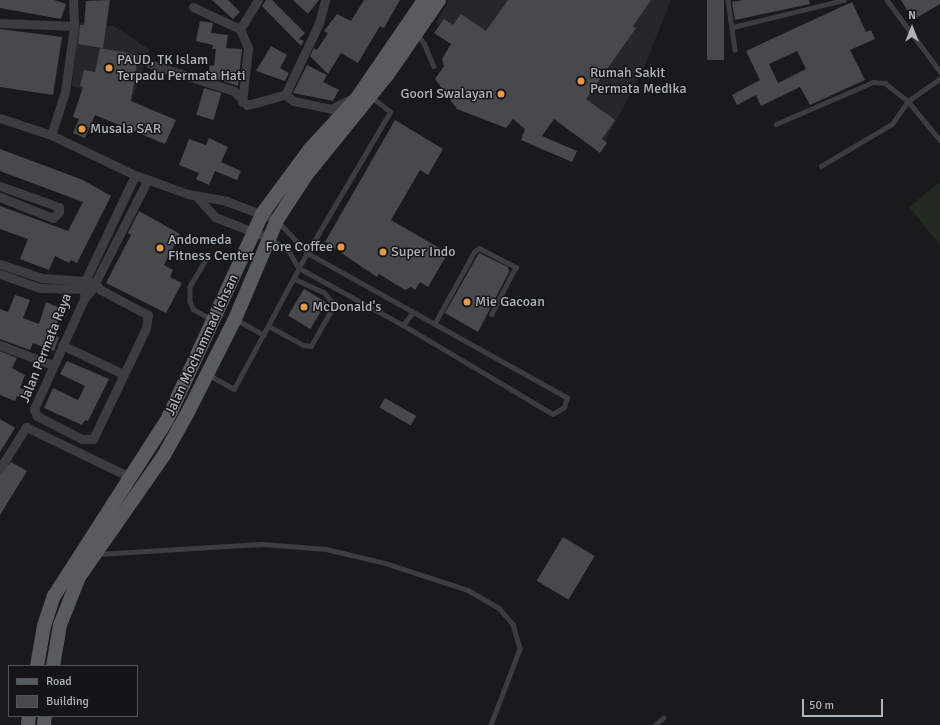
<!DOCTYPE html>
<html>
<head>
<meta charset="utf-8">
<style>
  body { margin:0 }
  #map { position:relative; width:940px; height:725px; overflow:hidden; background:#1a1a1c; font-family:Signika,sans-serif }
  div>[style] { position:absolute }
  .built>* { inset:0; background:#262729 }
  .green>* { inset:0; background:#222a22 }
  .building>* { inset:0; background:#47494c; transform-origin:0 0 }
  .lane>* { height:4.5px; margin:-2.25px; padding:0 2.25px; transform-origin:2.25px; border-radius:2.25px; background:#3b3d41 }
  .street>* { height:9px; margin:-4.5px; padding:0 4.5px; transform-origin:4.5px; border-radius:4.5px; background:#3b3d41 }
  .primary>* { height:14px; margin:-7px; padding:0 7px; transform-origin:7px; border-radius:7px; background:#585b60 }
  .dots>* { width:11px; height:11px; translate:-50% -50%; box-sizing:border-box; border:2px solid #151517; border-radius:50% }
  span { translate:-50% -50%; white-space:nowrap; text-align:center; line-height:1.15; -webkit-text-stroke:3px #151517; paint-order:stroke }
  .poi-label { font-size:14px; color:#aeb4bb }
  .left { translate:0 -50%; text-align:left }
  .right { translate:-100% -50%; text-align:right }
  .street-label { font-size:14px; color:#aeb4bb }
  .legend { position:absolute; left:8px; top:665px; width:130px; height:52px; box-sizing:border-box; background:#151517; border:1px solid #525559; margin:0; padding:5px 7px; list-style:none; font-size:12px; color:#aeb4bb }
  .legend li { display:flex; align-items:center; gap:8px; height:20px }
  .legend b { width:20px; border:1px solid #525559 }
  .north { position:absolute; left:892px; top:8px; width:40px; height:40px; -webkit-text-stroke:3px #151517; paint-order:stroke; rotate:0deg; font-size:11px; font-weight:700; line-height:16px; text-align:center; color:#aeb4bb }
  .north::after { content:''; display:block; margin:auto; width:14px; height:18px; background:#aeb4bb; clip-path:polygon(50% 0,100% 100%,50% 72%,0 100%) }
  .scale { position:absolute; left:802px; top:699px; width:81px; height:18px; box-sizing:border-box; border:2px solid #aeb4bb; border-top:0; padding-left:5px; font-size:12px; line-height:14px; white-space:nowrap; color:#aeb4bb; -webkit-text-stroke:3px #151517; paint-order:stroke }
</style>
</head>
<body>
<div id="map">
  <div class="built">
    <div style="clip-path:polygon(449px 0,671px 0,643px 70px,604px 143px,478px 50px,436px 23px)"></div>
    <div style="clip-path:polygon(78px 23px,114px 26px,150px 50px,134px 95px,108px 90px,102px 94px,72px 86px)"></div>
  </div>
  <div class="green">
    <div style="clip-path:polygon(940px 182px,940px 245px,909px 207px)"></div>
  </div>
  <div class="building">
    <div style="clip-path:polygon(0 0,54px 0,66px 4px,61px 19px,0 8px)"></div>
    <div style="clip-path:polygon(110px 0,103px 48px,78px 44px,80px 25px,84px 25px,86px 1px)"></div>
    <div style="clip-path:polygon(212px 0,228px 0,240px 12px,233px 19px)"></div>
    <div style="clip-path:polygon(266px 0,272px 0,305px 33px,299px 39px,304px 41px,301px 46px,262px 6px)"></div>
    <div style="clip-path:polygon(293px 0,319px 0,308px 14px)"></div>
    <div style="clip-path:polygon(364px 0,400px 0,384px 28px,380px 26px,358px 63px,341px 53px,328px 74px,310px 56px,314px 48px,317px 50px,328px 33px,324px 31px,337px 14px,351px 21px)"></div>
    <div style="clip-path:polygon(508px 0,651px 0,633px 26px,636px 28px,586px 99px,615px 120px,602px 139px,607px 143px,600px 153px,554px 119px,542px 136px,577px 151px,572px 162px,521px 140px,525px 129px,513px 119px,506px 128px,457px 109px,435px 79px,444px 66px,442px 59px,451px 44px,434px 33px,444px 19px,453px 25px,461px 14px,486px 31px)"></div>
    <div style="left:707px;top:0;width:17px;height:60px"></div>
    <div style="clip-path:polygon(743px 0,809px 0,810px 4px,735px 20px,732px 2px)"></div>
    <div style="clip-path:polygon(901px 0,940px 0,940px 4px,913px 20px)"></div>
    <div style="clip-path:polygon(evenodd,852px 2px,866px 32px,871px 30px,875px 39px,850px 50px,865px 80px,810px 105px,800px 87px,761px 106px,756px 95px,737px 105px,732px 95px,760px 80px,746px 51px,852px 2px,797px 51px,806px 69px,778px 83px,769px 64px,797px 51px)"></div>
    <div style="clip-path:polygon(200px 21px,213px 23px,211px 33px,228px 35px,226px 48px,242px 49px,238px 86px,208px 76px,210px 65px,214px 66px,216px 49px,212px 49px,213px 45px,196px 41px)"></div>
    <div style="clip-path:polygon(0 29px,62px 37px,53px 95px,0 87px)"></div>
    <div style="clip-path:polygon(271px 46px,287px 55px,280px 68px,289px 73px,285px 81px,256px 71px)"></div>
    <div style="clip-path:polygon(100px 48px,138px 55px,131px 101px,176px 120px,165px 144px,95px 115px,85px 138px,73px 133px,79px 119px,73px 117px,83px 87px,80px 86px,84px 70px,95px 72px)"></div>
    <div style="clip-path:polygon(307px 65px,327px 75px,323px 82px,339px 90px,333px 101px,293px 93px)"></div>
    <div style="left:204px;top:88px;width:18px;height:28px;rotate:16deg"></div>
    <div style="clip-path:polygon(395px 120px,443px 149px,428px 175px,420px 170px,391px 220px,448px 253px,428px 287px,420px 282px,415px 290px,411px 287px,405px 290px,379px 274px,377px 277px,325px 242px)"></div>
    <div style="clip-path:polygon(209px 138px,228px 147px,221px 162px,241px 171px,237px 180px,215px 171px,209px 185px,196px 179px,199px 173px,179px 165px,189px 139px,206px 145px)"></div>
    <div style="clip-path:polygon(0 149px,83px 180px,111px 196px,77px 263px,71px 260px,69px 263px,55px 256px,49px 270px,20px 259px,28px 239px,0 229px,0 206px,68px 231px,83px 202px,0 171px)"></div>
    <div style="clip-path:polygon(139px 211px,180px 234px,164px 265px,173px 270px,170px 277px,182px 283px,166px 313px,106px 283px,131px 235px,128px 233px)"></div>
    <div style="clip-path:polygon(479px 253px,508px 267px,509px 272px,478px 332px,445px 313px)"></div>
    <div style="left:304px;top:289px;width:26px;height:31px;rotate:31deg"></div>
    <div style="clip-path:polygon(15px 295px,30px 300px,23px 318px,39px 324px,46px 302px,63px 309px,53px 335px,59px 337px,54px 351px,33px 343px,30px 350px,0 339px,0 309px,8px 312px)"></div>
    <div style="clip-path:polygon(0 351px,17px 358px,12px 368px,25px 375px,20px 388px,30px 392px,27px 400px,17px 396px,15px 401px,0 395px)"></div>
    <div style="clip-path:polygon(67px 361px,109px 379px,88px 421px,85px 420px,82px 425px,44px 408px,53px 388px,78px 400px,85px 386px,60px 374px)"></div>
    <div style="left:385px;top:398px;width:36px;height:11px;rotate:30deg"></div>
    <div style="clip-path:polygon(0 419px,15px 428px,0 452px)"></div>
    <div style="clip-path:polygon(11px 462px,27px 471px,0 515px,0 474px)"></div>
    <div style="left:563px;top:537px;width:37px;height:51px;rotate:31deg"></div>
  </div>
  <div class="lane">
    <div style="left:728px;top:0;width:50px;rotate:82deg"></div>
    <div style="left:887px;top:0;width:89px;rotate:53.3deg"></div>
    <div style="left:733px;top:27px;width:114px;rotate:-13.7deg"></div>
    <div style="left:417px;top:34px;width:11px;rotate:52deg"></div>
    <div style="left:424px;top:43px;width:25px;rotate:67deg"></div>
    <div style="left:776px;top:124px;width:106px;rotate:-23.4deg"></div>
    <div style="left:873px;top:82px;width:12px;rotate:5deg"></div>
    <div style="left:885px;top:83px;width:29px;rotate:38deg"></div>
    <div style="left:908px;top:101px;width:50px;rotate:50.6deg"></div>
    <div style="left:821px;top:166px;width:82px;rotate:-30.6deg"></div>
    <div style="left:892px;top:124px;width:28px;rotate:-55deg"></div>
    <div style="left:908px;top:101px;width:39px;rotate:-35deg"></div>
    <div style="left:271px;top:239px;width:22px;rotate:34deg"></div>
    <div style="left:289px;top:251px;width:20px;rotate:60deg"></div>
    <div style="left:299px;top:268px;width:119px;rotate:28.7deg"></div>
    <div style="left:403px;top:325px;width:174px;rotate:30.7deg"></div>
    <div style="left:553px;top:414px;width:13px;rotate:-32deg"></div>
    <div style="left:564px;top:407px;width:9px;rotate:-72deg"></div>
    <div style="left:567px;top:398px;width:298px;rotate:-150.9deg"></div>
    <div style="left:307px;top:253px;width:42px;rotate:-133.1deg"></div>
    <div style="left:206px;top:260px;width:31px;rotate:121deg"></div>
    <div style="left:190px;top:287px;width:14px;rotate:90deg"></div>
    <div style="left:190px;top:301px;width:9px;rotate:69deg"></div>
    <div style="left:193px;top:309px;width:21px;rotate:29deg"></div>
    <div style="left:237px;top:320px;width:31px;rotate:29deg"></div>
    <div style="left:435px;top:323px;width:81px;rotate:-61.2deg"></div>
    <div style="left:474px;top:252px;width:6px;rotate:-39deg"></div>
    <div style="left:479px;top:248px;width:42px;rotate:27.2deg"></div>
    <div style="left:516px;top:267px;width:53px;rotate:117.1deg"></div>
    <div style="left:403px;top:325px;width:16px;rotate:-52deg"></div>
    <div style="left:269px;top:326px;width:39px;rotate:29deg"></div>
    <div style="left:303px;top:345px;width:8px;rotate:7deg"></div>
    <div style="left:311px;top:346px;width:47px;rotate:-60.7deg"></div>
    <div style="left:334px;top:305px;width:16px;rotate:-130deg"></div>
    <div style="left:324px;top:293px;width:33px;rotate:-155deg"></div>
    <div style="left:209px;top:375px;width:29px;rotate:29deg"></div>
    <div style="left:234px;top:389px;width:154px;rotate:-61.8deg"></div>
    <div style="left:307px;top:253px;width:164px;rotate:-59.5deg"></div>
    <div style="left:390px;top:112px;width:23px;rotate:-142deg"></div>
    <div style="left:98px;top:554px;width:164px;rotate:-3.5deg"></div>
    <div style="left:262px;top:544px;width:64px;rotate:4.5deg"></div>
    <div style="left:326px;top:549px;width:61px;rotate:13.3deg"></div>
    <div style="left:385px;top:563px;width:87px;rotate:18deg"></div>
    <div style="left:468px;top:590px;width:36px;rotate:30deg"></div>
    <div style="left:499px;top:608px;width:21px;rotate:49deg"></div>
    <div style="left:513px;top:624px;width:26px;rotate:74deg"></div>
    <div style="left:520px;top:649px;width:81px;rotate:110.9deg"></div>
    <div style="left:655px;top:725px;width:11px;rotate:-41deg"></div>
  </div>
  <div class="street">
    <div style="left:193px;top:7px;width:52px;rotate:25.1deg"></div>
    <div style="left:0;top:23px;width:74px;rotate:2.3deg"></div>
    <div style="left:240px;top:29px;width:21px;rotate:67deg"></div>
    <div style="left:248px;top:48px;width:54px;rotate:96.3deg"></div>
    <div style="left:240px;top:29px;width:34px;rotate:-58deg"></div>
    <div style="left:150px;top:64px;width:88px;rotate:17.8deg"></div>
    <div style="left:234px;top:91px;width:19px;rotate:47deg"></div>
    <div style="left:247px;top:105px;width:39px;rotate:-15deg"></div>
    <div style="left:285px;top:95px;width:11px;rotate:34deg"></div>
    <div style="left:294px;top:101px;width:38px;rotate:12deg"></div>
    <div style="left:331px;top:109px;width:22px;rotate:-27deg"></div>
    <div style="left:285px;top:95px;width:80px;rotate:-64.7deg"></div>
    <div style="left:319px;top:23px;width:24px;rotate:-75deg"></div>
    <div style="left:0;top:118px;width:54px;rotate:18.4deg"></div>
    <div style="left:51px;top:135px;width:93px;rotate:25.5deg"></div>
    <div style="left:135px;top:175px;width:56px;rotate:19.7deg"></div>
    <div style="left:188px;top:194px;width:39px;rotate:10deg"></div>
    <div style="left:226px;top:201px;width:54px;rotate:20.4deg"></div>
    <div style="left:51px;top:135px;width:45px;rotate:-72deg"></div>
    <div style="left:65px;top:92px;width:67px;rotate:-82.2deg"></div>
    <div style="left:74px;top:26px;width:26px;rotate:-92deg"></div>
    <div style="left:0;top:186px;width:63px;rotate:19.6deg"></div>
    <div style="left:59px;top:207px;width:5px;rotate:90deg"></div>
    <div style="left:59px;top:212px;width:8px;rotate:135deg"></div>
    <div style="left:53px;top:218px;width:57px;rotate:-158.4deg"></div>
    <div style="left:197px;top:197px;width:27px;rotate:48deg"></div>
    <div style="left:215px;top:217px;width:58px;rotate:21.3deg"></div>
    <div style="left:0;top:264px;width:44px;rotate:18.4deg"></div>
    <div style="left:42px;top:278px;width:43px;rotate:4deg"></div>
    <div style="left:85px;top:281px;width:9px;rotate:13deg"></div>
    <div style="left:94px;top:283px;width:10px;rotate:45deg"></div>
    <div style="left:101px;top:290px;width:53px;rotate:28deg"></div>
    <div style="left:148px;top:315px;width:13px;rotate:99deg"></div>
    <div style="left:146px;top:328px;width:123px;rotate:115.5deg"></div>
    <div style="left:93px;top:439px;width:11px;rotate:180deg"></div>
    <div style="left:82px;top:439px;width:51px;rotate:-152.9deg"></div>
    <div style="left:37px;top:416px;width:8px;rotate:-113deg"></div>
    <div style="left:34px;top:409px;width:121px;rotate:-65.6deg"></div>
    <div style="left:84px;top:299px;width:18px;rotate:-87deg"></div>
    <div style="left:85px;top:281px;width:117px;rotate:-64.7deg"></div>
    <div style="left:0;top:274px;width:42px;rotate:19.3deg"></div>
    <div style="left:40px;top:288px;width:47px;rotate:1.2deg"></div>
    <div style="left:84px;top:299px;width:13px;rotate:-51deg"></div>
    <div style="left:92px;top:289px;width:123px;rotate:-63deg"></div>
    <div style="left:0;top:345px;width:56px;rotate:21deg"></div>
    <div style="left:62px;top:345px;width:68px;rotate:25.4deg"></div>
    <div style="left:0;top:468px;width:49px;rotate:-57.6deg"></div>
    <div style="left:26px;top:427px;width:115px;rotate:25.7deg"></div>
  </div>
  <div class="primary">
    <div style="left:37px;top:666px;width:41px;rotate:-80.1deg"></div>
    <div style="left:44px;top:626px;width:32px;rotate:-72deg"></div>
    <div style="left:54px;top:596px;width:209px;rotate:-57.3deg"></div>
    <div style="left:167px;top:420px;width:227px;rotate:-65.2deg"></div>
    <div style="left:262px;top:214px;width:81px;rotate:-53.6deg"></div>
    <div style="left:310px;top:149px;width:69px;rotate:-47.3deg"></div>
    <div style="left:357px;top:98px;width:119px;rotate:-55.6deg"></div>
    <div style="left:53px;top:666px;width:42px;rotate:-80.3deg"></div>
    <div style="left:60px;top:625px;width:52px;rotate:-68.4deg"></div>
    <div style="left:79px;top:577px;width:149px;rotate:-55.1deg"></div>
    <div style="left:164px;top:455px;width:49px;rotate:-60.8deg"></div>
    <div style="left:188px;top:412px;width:104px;rotate:-63.2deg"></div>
    <div style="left:235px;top:319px;width:108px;rotate:-67deg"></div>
    <div style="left:277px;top:220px;width:55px;rotate:-56.9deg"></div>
    <div style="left:307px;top:174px;width:129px;rotate:-51deg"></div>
    <div style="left:388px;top:74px;width:90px;rotate:-55.4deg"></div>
    <div style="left:28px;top:725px;width:9px;rotate:-84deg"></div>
    <div style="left:44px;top:725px;width:9px;rotate:-84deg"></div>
  </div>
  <div class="dots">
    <div style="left:109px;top:68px;background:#e59949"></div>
    <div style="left:581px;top:81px;background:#e59949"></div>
    <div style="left:501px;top:94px;background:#e59949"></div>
    <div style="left:82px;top:129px;background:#e59949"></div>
    <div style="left:341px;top:247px;background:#e59949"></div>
    <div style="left:160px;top:248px;background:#e59949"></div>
    <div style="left:383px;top:252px;background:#e59949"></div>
    <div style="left:467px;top:302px;background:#e59949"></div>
    <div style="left:304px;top:307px;background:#e59949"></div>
  </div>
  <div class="poi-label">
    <span class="left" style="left:117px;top:68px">PAUD, TK Islam<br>Terpadu Permata Hati</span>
    <span class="left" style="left:590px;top:81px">Rumah Sakit<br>Permata Medika</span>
    <span class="right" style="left:493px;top:94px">Goori Swalayan</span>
    <span class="left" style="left:90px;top:129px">Musala SAR</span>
    <span class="left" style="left:168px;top:248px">Andomeda<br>Fitness Center</span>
    <span class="right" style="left:333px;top:247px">Fore Coffee</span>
    <span class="left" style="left:391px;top:252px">Super Indo</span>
    <span class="left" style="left:475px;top:302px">Mie Gacoan</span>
    <span class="left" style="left:312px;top:307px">McDonald's</span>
  </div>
  <div class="street-label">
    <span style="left:202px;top:345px;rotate:-65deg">Jalan Mochammad Ichsan</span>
    <span style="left:46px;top:348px;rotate:-68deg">Jalan Permata Raya</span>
  </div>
  <ul class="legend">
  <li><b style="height:5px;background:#585b60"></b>Road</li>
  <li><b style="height:11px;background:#47494c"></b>Building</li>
  </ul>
  <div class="north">N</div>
  <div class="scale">50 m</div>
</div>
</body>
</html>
